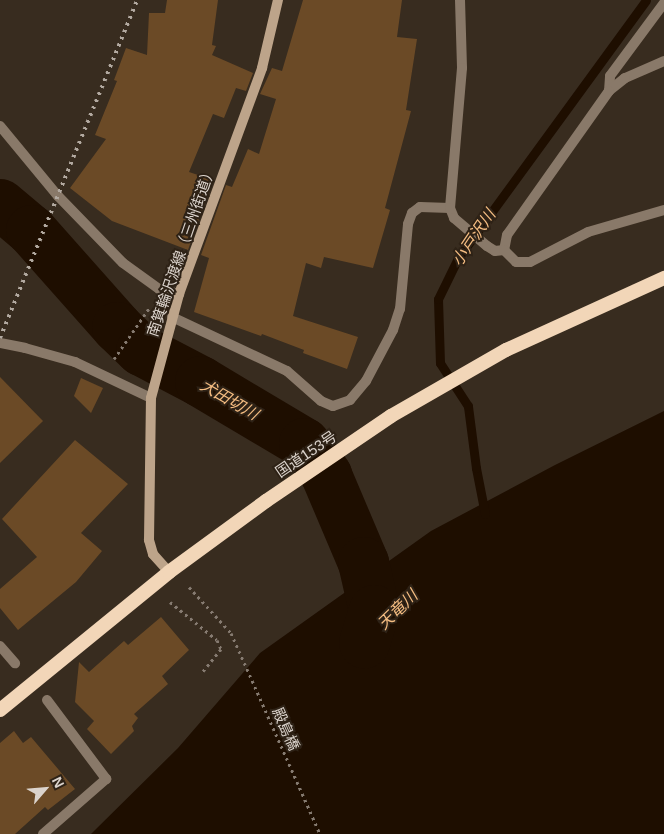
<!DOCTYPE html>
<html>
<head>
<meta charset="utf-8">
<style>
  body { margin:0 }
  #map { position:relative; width:664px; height:834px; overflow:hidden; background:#382c1f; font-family:Arial,"Noto Sans JP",sans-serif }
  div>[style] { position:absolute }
  .water>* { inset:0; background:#1e0e00 }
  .stream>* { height:9px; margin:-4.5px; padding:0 4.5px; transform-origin:4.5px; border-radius:4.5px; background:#1e0e00 }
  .river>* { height:51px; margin:-25.5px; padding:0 25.5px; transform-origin:25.5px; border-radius:25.5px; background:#1e0e00 }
  .building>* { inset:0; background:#6b4a26 }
  .path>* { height:3px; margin-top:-1.5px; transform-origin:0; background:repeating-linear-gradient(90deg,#867b71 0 2.5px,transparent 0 6.5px) }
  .service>* { height:10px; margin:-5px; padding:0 5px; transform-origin:5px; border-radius:5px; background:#897969 }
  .minor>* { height:10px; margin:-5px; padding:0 5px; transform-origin:5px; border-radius:5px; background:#897969 }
  .tertiary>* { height:10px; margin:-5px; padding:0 5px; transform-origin:5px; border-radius:5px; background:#897969 }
  .secondary>* { height:10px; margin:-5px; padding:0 5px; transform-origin:5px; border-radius:5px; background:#bda48a }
  .trunk>* { height:14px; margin:-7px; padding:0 7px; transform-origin:7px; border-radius:7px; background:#f2d6b8 }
  .rail>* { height:4px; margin-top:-2px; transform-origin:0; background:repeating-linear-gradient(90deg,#b2a9a0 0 2.5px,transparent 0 7.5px) }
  span { translate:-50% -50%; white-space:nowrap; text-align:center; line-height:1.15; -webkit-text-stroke:4px #2e2216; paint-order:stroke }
  .street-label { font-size:15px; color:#dbd3cc }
  .water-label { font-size:16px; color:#f5bd82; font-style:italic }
  .north { position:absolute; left:20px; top:764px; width:50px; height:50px; -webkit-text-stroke:4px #2e2216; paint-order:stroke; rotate:63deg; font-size:14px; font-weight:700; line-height:20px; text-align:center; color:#dbd3cc }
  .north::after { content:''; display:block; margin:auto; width:18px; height:22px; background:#dbd3cc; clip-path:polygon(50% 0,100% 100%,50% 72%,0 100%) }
</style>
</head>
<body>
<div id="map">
  <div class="water">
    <div style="clip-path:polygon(664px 411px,664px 834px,91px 834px,178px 748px,260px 653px,431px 531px,555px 465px)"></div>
  </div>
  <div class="stream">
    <div style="left:485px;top:514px;width:47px;rotate:-101.1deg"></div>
    <div style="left:476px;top:468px;width:63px;rotate:-97.4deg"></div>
    <div style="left:468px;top:406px;width:51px;rotate:-123.1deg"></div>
    <div style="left:440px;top:363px;width:64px;rotate:-91.8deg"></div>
    <div style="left:438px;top:299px;width:46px;rotate:-64deg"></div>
    <div style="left:458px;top:258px;width:319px;rotate:-53.9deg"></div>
  </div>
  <div class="river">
    <div style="left:0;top:204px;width:40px;rotate:40deg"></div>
    <div style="left:31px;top:230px;width:130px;rotate:48.4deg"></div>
    <div style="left:117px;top:327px;width:33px;rotate:44deg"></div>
    <div style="left:141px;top:350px;width:67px;rotate:27.7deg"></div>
    <div style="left:200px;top:381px;width:121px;rotate:30.8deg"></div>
    <div style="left:304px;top:443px;width:39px;rotate:55deg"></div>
    <div style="left:326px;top:475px;width:95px;rotate:67deg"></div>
    <div style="left:363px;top:562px;width:49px;rotate:77.1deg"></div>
    <div style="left:374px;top:610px;width:34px;rotate:107deg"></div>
  </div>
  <div class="building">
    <div style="clip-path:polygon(167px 0,218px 0,212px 45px,216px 46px,212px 55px,253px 73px,246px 91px,236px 88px,224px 118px,213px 114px,189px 172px,213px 180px,188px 250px,112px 221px,70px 188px,106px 139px,95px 135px,117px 81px,114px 80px,126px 48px,147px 55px,149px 13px,165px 13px)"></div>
    <div style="clip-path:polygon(303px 0,402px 0,397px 37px,417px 39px,406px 110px,411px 111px,385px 208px,390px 210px,373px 268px,324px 257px,321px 268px,306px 263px,293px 316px,358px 337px,347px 369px,303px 353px,304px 350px,262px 334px,261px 336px,194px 312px,209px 258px,201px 255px,226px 185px,232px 187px,248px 149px,259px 154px,276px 99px,260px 94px,272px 68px,282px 71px)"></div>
    <div style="clip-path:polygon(0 377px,43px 421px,0 463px)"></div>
    <div style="clip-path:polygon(81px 378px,103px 388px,91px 413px,74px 396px)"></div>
    <div style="clip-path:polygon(75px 440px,128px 484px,81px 533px,102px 551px,76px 582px,18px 630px,0 608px,0 589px,37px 557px,2px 519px)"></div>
    <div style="clip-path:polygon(161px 617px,189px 650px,162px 676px,168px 684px,134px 714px,138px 718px,132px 726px,134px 731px,111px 754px,87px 729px,94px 721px,75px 702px,79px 662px,89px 672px,124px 641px,128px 645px)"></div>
    <div style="clip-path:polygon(14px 731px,23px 743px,31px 737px,75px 789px,48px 810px,45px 807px,15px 834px,0 834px,0 743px)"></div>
  </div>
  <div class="path">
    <div style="left:114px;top:359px;width:63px;rotate:-55.3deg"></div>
    <div style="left:189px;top:587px;width:62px;rotate:47.6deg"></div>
    <div style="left:231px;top:633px;width:220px;rotate:66.1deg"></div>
    <div style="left:170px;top:602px;width:60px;rotate:39deg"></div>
    <div style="left:217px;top:640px;width:10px;rotate:66deg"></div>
    <div style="left:221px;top:649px;width:32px;rotate:129deg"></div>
  </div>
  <div class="service">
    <div style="left:609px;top:91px;width:15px;rotate:-86deg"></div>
    <div style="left:610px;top:76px;width:91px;rotate:-53.5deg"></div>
    <div style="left:172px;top:317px;width:127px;rotate:25.2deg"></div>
    <div style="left:287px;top:371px;width:45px;rotate:41.4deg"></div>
    <div style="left:321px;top:401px;width:13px;rotate:23deg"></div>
    <div style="left:333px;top:406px;width:18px;rotate:-19deg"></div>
    <div style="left:350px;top:400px;width:25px;rotate:-50deg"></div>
    <div style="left:366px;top:381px;width:58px;rotate:-62.1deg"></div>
    <div style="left:393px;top:330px;width:22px;rotate:-72deg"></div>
    <div style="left:400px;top:309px;width:85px;rotate:-84.6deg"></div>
    <div style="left:408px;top:224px;width:12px;rotate:-70deg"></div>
    <div style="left:412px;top:213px;width:10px;rotate:-37deg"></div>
    <div style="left:420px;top:207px;width:30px;rotate:2deg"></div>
    <div style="left:0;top:646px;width:23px;rotate:49deg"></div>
    <div style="left:43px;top:834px;width:84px;rotate:-41.1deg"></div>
  </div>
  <div class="minor">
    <div style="left:460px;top:0;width:68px;rotate:88.3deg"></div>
    <div style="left:462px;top:68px;width:141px;rotate:94.9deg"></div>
    <div style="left:450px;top:208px;width:11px;rotate:68deg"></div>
    <div style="left:454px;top:218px;width:43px;rotate:40.3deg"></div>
    <div style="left:487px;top:246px;width:9px;rotate:32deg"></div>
    <div style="left:495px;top:251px;width:9px;rotate:-6deg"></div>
    <div style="left:664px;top:61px;width:43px;rotate:156.4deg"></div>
    <div style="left:625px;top:78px;width:21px;rotate:141deg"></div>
    <div style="left:609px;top:91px;width:176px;rotate:125.3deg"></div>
    <div style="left:507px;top:235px;width:15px;rotate:101deg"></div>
    <div style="left:504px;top:250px;width:17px;rotate:45deg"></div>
    <div style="left:516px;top:262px;width:14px"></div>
    <div style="left:530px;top:262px;width:65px;rotate:-27.3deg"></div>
    <div style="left:588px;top:232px;width:79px;rotate:-16.1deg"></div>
    <div style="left:0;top:343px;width:25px;rotate:11deg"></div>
    <div style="left:25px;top:348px;width:52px;rotate:15.6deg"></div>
    <div style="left:75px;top:362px;width:84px;rotate:25.3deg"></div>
    <div style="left:47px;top:700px;width:99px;rotate:53.2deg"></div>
  </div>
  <div class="tertiary">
    <div style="left:0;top:126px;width:91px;rotate:50.4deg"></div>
    <div style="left:58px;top:196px;width:93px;rotate:45.9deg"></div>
    <div style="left:123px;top:263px;width:44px;rotate:35.8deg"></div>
    <div style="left:159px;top:289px;width:21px;rotate:14deg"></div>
  </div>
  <div class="secondary">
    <div style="left:169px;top:572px;width:24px;rotate:-132deg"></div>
    <div style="left:153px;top:554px;width:15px;rotate:-106deg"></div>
    <div style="left:149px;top:540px;width:142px;rotate:-89.2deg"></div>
    <div style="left:151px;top:398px;width:108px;rotate:-74.9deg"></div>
    <div style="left:179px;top:294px;width:241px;rotate:-69.8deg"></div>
    <div style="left:262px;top:68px;width:70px;rotate:-76.8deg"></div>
  </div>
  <div class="trunk">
    <div style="left:0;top:710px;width:218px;rotate:-39.2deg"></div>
    <div style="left:169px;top:572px;width:120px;rotate:-36.2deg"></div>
    <div style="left:266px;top:501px;width:151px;rotate:-34.2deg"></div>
    <div style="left:391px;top:416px;width:133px;rotate:-29.9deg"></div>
    <div style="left:506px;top:350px;width:174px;rotate:-24.5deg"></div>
  </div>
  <div class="rail">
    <div style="left:0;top:338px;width:365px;rotate:-67.9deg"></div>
  </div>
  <div class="street-label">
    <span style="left:181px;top:251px;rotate:-71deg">南箕輪沢渡線（三州街道）</span>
    <span style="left:306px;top:454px;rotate:-34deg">国道153号</span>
    <span style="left:286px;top:729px;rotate:66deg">殿島橋</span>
  </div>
  <div class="water-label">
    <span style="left:474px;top:238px;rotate:-56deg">小戸沢川</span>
    <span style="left:229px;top:400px;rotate:30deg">犬田切川</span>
    <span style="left:398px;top:610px;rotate:-44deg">天竜川</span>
  </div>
  <div class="north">N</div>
</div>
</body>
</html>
